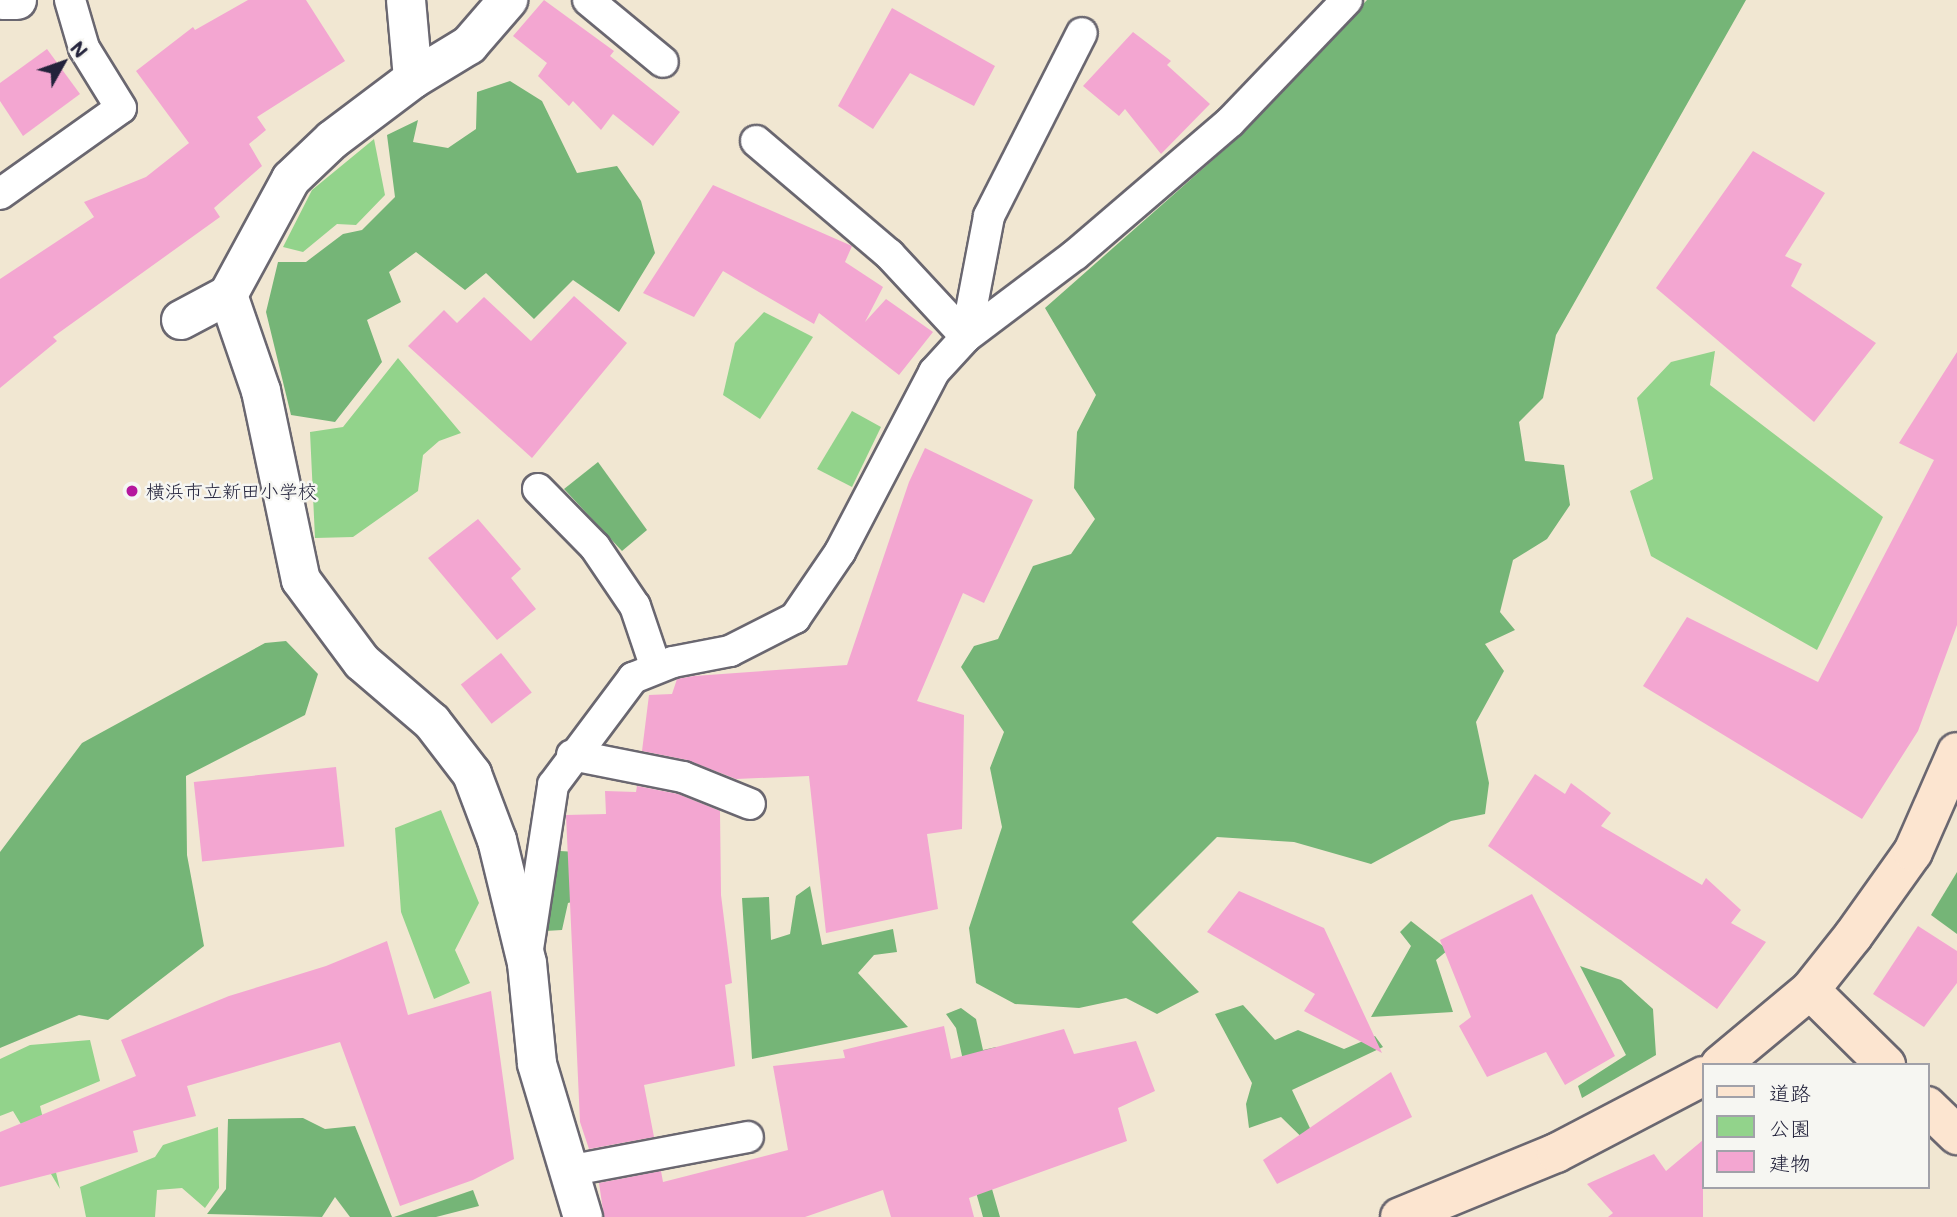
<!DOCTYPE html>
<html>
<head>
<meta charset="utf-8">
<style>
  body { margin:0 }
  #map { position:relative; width:1957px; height:1217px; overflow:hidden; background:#f1e7d2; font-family:Mali,"Klee One",sans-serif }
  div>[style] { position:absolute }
  .green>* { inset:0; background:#92d38b }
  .forest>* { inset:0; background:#75b577 }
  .building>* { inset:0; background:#f3a6d1; transform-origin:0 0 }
  .roads { filter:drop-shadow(2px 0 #6a6770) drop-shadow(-2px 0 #6a6770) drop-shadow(0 2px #6a6770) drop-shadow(0 -2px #6a6770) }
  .lane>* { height:30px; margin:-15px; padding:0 15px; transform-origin:15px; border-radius:15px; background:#fff }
  .street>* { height:38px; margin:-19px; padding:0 19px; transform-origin:19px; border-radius:19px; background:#fff }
  .secondary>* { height:38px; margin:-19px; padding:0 19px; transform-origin:19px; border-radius:19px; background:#fce5d0 }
  .dots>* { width:19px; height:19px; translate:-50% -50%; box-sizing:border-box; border:4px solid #f6f6f2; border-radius:50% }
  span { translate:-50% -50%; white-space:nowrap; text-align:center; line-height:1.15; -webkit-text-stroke:5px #f6f6f2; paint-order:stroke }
  .poi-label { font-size:19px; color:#22223b }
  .left { translate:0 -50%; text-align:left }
  .legend { position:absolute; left:1702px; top:1063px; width:228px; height:126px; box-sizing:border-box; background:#f6f6f2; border:2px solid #a1a1a9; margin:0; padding:9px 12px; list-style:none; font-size:21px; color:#22223b }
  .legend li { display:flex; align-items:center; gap:14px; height:35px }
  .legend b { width:35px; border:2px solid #a1a1a9 }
  .north { position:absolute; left:28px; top:28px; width:70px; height:70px; -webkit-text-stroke:5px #f6f6f2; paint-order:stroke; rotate:50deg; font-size:19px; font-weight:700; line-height:28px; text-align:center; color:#22223b }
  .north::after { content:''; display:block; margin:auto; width:24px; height:32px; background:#22223b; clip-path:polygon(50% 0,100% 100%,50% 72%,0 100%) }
</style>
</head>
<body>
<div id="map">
  <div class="green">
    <div style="clip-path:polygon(374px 139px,385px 195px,356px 225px,337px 224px,303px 252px,283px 247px,312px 190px)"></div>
    <div style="clip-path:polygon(764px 312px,813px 337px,760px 419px,723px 395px,735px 343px)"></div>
    <div style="clip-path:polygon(1715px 351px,1710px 385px,1883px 517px,1817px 650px,1651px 556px,1630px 491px,1653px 479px,1637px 398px,1671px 362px)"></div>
    <div style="clip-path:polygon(398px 358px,461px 433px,439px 441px,423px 455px,418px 491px,353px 537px,315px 538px,310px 432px,343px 427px)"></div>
    <div style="clip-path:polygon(852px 411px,881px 427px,852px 487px,817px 469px)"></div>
    <div style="clip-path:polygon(441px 810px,479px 903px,455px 950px,470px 983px,434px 999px,401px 912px,395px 828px)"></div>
    <div style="clip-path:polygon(90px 1040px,100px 1081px,40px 1106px,60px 1189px,13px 1111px,0 1116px,0 1059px,30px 1045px)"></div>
    <div style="clip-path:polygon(218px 1127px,219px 1188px,205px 1208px,182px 1188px,157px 1190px,155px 1217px,86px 1217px,80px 1187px,155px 1157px,163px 1145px)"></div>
  </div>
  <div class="forest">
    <div style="clip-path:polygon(1367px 0,1746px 0,1556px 335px,1543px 398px,1519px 422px,1525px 461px,1564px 465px,1570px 505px,1547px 539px,1513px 560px,1500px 612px,1515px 630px,1485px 644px,1504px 671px,1476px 722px,1489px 783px,1485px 814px,1451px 821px,1371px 864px,1294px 842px,1217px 837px,1132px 922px,1199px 992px,1157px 1014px,1126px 998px,1079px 1008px,1015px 1004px,976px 983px,969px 928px,1002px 827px,990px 768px,1004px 732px,961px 667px,974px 646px,998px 639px,1033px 566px,1071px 554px,1095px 519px,1074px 488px,1077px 432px,1096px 395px,1045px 308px,1232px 143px)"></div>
    <div style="clip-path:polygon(510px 81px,542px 101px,577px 173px,617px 166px,641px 201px,655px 253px,619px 312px,573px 280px,534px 319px,486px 273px,465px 290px,416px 252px,389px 272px,401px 302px,367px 320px,382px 362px,335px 422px,291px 415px,266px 312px,278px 262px,306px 262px,343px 234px,362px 230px,395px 197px,387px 135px,418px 120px,413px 142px,448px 148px,476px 129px,477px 92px)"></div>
    <div style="clip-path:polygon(598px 462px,647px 530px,622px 551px,564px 489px)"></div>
    <div style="clip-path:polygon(286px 641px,318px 674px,305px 715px,186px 776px,187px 855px,204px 946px,108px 1020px,79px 1015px,0 1048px,0 852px,82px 743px,265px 643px)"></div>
    <div style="clip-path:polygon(560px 851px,593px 853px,597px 895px,568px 903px,562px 930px,545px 931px)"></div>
    <div style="clip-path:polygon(1957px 872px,1957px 934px,1931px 915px)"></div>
    <div style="clip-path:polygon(810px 886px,822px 945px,893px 929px,897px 952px,874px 955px,858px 973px,908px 1027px,752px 1059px,742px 898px,769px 897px,771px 940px,790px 934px,796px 896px)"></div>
    <div style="clip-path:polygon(1411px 921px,1448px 950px,1436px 960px,1453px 1012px,1371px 1017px,1411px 946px,1400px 932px)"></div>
    <div style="clip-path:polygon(1580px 966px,1621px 980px,1653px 1009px,1656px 1055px,1582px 1098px,1578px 1086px,1626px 1055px)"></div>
    <div style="clip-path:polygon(1243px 1005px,1275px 1040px,1298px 1030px,1344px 1049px,1375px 1036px,1383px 1047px,1292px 1090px,1325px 1160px,1281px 1117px,1249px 1128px,1246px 1104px,1252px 1083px,1215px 1014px)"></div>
    <div style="clip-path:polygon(961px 1008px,976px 1019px,983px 1050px,996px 1047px,1005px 1084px,968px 1105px,1000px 1217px,983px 1217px,968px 1164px,942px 1130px,885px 1152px,876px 1172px,864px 1133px,969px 1088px,956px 1028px,946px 1014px)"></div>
    <div style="clip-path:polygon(303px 1118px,325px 1129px,355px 1126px,392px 1217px,350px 1217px,335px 1197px,322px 1217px,207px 1214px,226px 1189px,228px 1119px)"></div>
    <div style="clip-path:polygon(473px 1190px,479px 1206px,436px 1217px,394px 1217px)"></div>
  </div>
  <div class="building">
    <div style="clip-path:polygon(248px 0,306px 0,345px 61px,257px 117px,266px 130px,249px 144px,262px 166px,214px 208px,220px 217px,53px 337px,57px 341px,0 388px,0 279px,94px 217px,84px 202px,146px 177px,189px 143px,136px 71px,193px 27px,195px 30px)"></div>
    <div style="clip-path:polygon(544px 0,614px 51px,610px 56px,680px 112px,653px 146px,613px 114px,601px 130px,573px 101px,569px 106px,538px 76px,547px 63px,513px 36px)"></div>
    <div style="clip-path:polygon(892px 8px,995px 66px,974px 106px,910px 73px,873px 129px,838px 106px)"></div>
    <div style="clip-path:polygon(1133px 32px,1171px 61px,1167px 65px,1210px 104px,1161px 154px,1125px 109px,1119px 116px,1083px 86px)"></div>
    <div style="clip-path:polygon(47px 49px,80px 94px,23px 136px,0 101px,0 83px)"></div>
    <div style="clip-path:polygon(1753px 151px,1825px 193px,1785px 256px,1802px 264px,1791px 286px,1876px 343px,1814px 422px,1656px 288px)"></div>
    <div style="clip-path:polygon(713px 185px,852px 246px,845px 262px,883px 287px,865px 322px,886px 299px,933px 332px,899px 375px,819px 313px,814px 324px,723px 271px,694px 317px,643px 293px)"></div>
    <div style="clip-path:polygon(574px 296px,627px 343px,532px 458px,408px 346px,444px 310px,457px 323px,484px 297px,531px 341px)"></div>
    <div style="clip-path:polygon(1957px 352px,1957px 625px,1918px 731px,1862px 819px,1643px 686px,1687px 617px,1818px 682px,1934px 460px,1899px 443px)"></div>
    <div style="clip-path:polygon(925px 448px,1033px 500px,984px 603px,963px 593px,917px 701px,964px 715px,962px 829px,927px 834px,938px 909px,826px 933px,809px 776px,736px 779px,687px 760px,642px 751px,649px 695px,672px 694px,677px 679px,694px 676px,847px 665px,909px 482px)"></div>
    <div style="clip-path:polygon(478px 519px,521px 569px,511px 578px,536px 609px,497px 640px,428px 558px)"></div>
    <div style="left:501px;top:653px;width:50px;height:51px;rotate:52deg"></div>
    <div style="left:336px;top:767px;width:80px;height:143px;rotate:84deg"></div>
    <div style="clip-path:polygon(1535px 774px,1565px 794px,1571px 783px,1611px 813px,1601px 826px,1702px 885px,1706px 878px,1741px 910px,1731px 923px,1766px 942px,1717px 1009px,1488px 846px)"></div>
    <div style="clip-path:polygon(637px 786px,678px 794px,720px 811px,721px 895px,732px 983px,725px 985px,735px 1066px,644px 1085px,654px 1137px,589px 1149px,580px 1122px,566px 815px,606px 814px,605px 791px,636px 792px)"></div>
    <div style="clip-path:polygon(1239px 891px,1324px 928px,1382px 1053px,1304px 1011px,1315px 994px,1207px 932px)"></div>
    <div style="clip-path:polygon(1532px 894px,1615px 1056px,1565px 1085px,1546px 1052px,1487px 1077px,1459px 1026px,1471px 1017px,1440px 940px)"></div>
    <div style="clip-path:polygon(1918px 926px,1957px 951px,1957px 983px,1924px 1027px,1873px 994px)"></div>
    <div style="clip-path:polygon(387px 941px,408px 1015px,491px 991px,514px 1159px,473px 1180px,400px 1206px,340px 1042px,187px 1086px,196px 1116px,133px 1131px,138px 1152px,0 1187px,0 1132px,136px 1076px,121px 1040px,229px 996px,326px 966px)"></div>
    <div style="clip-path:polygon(944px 1026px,951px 1059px,1064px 1029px,1074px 1054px,1136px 1041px,1155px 1091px,1118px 1108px,1127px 1141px,969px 1198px,974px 1217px,891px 1217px,883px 1190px,805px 1217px,604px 1217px,599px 1183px,661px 1171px,663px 1182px,788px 1150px,773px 1066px,845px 1058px,843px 1050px)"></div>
    <div style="clip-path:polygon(1391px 1072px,1412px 1117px,1277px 1184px,1263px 1160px)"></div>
    <div style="clip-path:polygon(1703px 1140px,1703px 1217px,1608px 1217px,1613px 1213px,1587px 1184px,1654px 1154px,1666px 1171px)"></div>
  </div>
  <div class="roads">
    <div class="lane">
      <div style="left:588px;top:0;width:97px;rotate:39.6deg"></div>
      <div style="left:756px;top:141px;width:175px;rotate:40.4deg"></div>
      <div style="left:889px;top:254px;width:113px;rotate:47.1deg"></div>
      <div style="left:0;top:194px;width:148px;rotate:-35.4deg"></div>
      <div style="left:121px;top:108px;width:70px;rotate:-121.7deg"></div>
      <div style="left:84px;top:48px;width:50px;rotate:-106.3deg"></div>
      <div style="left:966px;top:337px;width:123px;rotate:-79.2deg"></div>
      <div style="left:989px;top:216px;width:205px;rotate:-63.1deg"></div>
      <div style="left:538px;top:489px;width:81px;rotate:45.5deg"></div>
      <div style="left:595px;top:547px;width:71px;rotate:55.9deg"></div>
      <div style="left:635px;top:606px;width:65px;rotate:71.3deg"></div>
      <div style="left:572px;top:755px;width:113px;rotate:11.2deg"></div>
      <div style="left:683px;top:777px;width:72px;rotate:21.9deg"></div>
      <div style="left:528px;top:949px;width:166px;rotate:-81.3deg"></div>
      <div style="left:553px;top:785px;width:134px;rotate:-53.2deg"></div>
      <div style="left:633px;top:678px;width:43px;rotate:-21.8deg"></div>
      <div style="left:673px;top:662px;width:58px;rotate:-10.9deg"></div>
      <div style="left:730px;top:651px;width:73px;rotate:-26.9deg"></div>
      <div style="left:795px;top:618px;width:80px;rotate:-55.7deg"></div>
      <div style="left:840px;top:552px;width:203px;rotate:-62.4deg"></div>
      <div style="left:934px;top:372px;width:47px;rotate:-47.6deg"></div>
      <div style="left:966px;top:337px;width:136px;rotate:-37deg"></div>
      <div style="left:1075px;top:255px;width:204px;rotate:-40.6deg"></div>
      <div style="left:1230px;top:122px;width:169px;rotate:-46.2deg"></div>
      <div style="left:568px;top:1171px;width:183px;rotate:-10.7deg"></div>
    </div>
    <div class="street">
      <div style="left:2px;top:0;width:15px"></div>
      <div style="left:406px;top:0;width:79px;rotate:84.9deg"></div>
      <div style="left:228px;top:295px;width:102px;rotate:71deg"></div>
      <div style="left:261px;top:391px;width:193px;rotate:78.1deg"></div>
      <div style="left:301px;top:580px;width:102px;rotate:53.4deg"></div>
      <div style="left:362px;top:662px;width:92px;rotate:40.6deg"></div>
      <div style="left:432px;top:722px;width:66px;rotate:52.4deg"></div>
      <div style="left:472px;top:774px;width:71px;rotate:69.3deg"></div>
      <div style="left:497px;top:840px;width:127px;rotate:76.3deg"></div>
      <div style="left:527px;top:963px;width:101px;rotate:84.3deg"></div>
      <div style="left:537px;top:1064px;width:160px;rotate:73.3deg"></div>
      <div style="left:181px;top:320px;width:53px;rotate:-28deg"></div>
      <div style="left:228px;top:295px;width:132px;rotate:-61.5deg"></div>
      <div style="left:291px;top:179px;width:57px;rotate:-43.6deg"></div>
      <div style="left:332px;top:140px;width:101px;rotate:-37deg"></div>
      <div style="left:413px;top:79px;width:66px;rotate:-31.3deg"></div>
      <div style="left:469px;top:45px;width:60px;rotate:-49.1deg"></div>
    </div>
    <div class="secondary">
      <div style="left:1810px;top:990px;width:107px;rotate:44.6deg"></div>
      <div style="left:1720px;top:1065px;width:117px;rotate:-39.8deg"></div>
      <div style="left:1810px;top:990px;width:69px;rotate:-51.5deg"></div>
      <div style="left:1853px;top:936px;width:103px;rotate:-54.5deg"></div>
      <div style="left:1913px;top:852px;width:109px;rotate:-66.3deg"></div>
      <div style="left:1927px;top:1106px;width:42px;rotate:44deg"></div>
      <div style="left:1400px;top:1217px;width:169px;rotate:-22.3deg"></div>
      <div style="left:1556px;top:1153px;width:166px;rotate:-27.6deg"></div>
    </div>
  </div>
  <div class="dots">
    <div style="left:132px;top:491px;background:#b5179e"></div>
  </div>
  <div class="poi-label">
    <span class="left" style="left:146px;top:491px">横浜市立新田小学校</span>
  </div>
  <ul class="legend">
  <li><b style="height:9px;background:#fce5d0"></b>道路</li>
  <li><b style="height:19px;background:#92d38b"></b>公園</li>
  <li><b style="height:19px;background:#f3a6d1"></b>建物</li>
  </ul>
  <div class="north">N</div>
</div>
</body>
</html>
